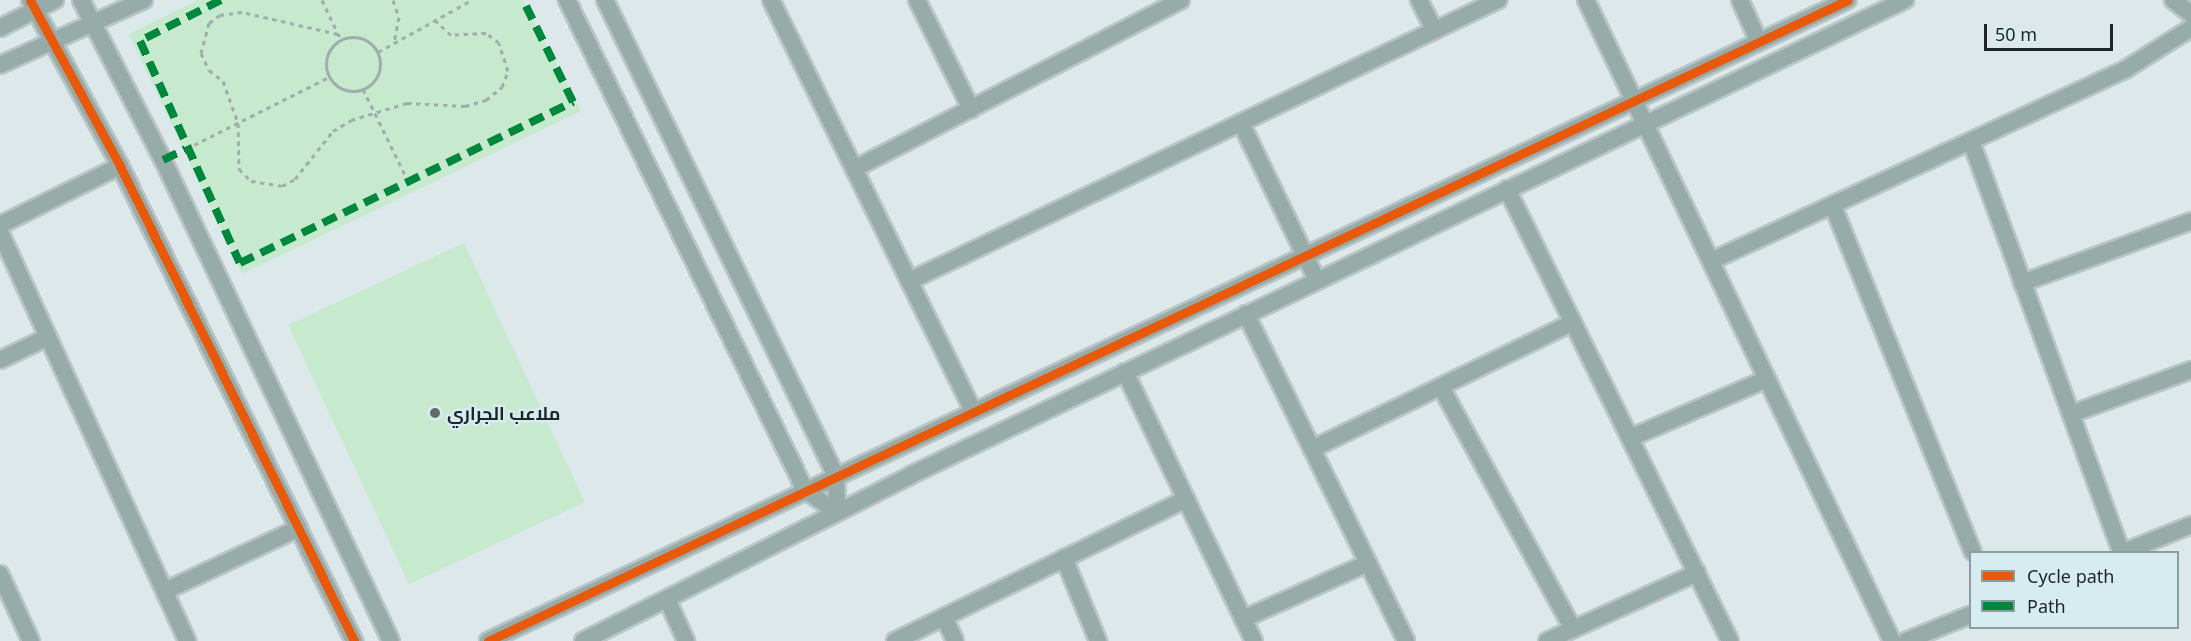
<!DOCTYPE html>
<html>
<head>
<meta charset="utf-8">
<style>
  body { margin:0 }
  #map { position:relative; width:2191px; height:641px; overflow:hidden; background:#dce8ea; font-family:"Noto Sans",Cairo,sans-serif }
  div>[style] { position:absolute }
  .green>* { inset:0; background:#c7e9cd; transform-origin:0 0 }
  .path>* { height:3px; margin-top:-1.5px; transform-origin:0; background:repeating-linear-gradient(90deg,#9fadac 0 4.5px,transparent 0 9px) }
  .path>.ring { margin:-1.5px; padding:0; box-sizing:content-box; background:none; border:3px solid #9fadac; border-radius:50% }
  .roads { filter:drop-shadow(2px 0 #bac4c6) drop-shadow(-2px 0 #bac4c6) drop-shadow(0 2px #bac4c6) drop-shadow(0 -2px #bac4c6) }
  .street>* { height:16px; margin:-8px; padding:0 8px; transform-origin:8px; border-radius:8px; background:#97aca8 }
  .quiet>* { height:8px; margin-top:-4px; transform-origin:0; background:repeating-linear-gradient(90deg,#00873e 0 15px,transparent 0 23px) }
  .cycleway>* { height:9px; margin:-4.5px; padding:0 4.5px; transform-origin:4.5px; border-radius:4.5px; background:#e8590c }
  .dots>* { width:16px; height:16px; translate:-50% -50%; box-sizing:border-box; border:3px solid #d6ecf0; border-radius:50% }
  span { translate:-50% -50%; white-space:nowrap; text-align:center; line-height:1.15; -webkit-text-stroke:5px #d6ecf0; paint-order:stroke }
  .poi-label { font-size:18px; color:#1d2527; font-weight:700 }
  .left { translate:0 -50%; text-align:left }
  .legend { position:absolute; left:1969px; top:551px; width:210px; height:78px; box-sizing:border-box; background:#d6ecf0; border:2px solid #8c9ca0; margin:0; padding:8px 10px; list-style:none; font-size:18px; color:#1d2527 }
  .legend li { display:flex; align-items:center; gap:12px; height:30px }
  .legend b { width:30px; border:2px solid #8c9ca0 }
  .scale { position:absolute; left:1984px; top:24px; width:129px; height:27px; box-sizing:border-box; border:3px solid #1d2527; border-top:0; padding-left:8px; font-size:18px; line-height:21px; white-space:nowrap; color:#1d2527; -webkit-text-stroke:4px #d6ecf0; paint-order:stroke }
</style>
</head>
<body>
<div id="map">
  <div class="green">
    <div style="clip-path:polygon(198px 0,523px 0,581px 111px,242px 274px,129px 34px)"></div>
    <div style="left:464px;top:243px;width:286px;height:194px;rotate:65deg"></div>
  </div>
  <div class="path">
    <div style="left:322px;top:0;width:44px;rotate:64.6deg"></div>
    <div style="left:393px;top:0;width:18px;rotate:71deg"></div>
    <div style="left:399px;top:17px;width:26px;rotate:101deg"></div>
    <div style="left:338px;top:34px;width:98px;rotate:-167.1deg"></div>
    <div style="left:242px;top:12px;width:22px;rotate:172deg"></div>
    <div style="left:220px;top:15px;width:14px;rotate:144deg"></div>
    <div style="left:209px;top:23px;width:31px;rotate:105deg"></div>
    <div style="left:201px;top:53px;width:19px;rotate:65deg"></div>
    <div style="left:209px;top:70px;width:18px;rotate:38deg"></div>
    <div style="left:223px;top:81px;width:45px;rotate:70.3deg"></div>
    <div style="left:238px;top:123px;width:46px;rotate:88.8deg"></div>
    <div style="left:239px;top:169px;width:17px;rotate:45deg"></div>
    <div style="left:251px;top:181px;width:31px;rotate:9deg"></div>
    <div style="left:282px;top:186px;width:15px;rotate:-28deg"></div>
    <div style="left:295px;top:179px;width:61px;rotate:-51.6deg"></div>
    <div style="left:333px;top:131px;width:21px;rotate:-31deg"></div>
    <div style="left:351px;top:120px;width:59px;rotate:-16.9deg"></div>
    <div style="left:407px;top:103px;width:58px;rotate:3deg"></div>
    <div style="left:465px;top:106px;width:22px;rotate:-16deg"></div>
    <div style="left:486px;top:100px;width:21px;rotate:-39deg"></div>
    <div style="left:502px;top:87px;width:17px;rotate:-69deg"></div>
    <div style="left:508px;top:71px;width:29px;rotate:-108deg"></div>
    <div style="left:499px;top:43px;width:16px;rotate:-142deg"></div>
    <div style="left:486px;top:33px;width:35px;rotate:177deg"></div>
    <div style="left:451px;top:35px;width:22px;rotate:-137deg"></div>
    <div class="ring" style="left:326px;top:37px;width:51px;height:51px"></div>
    <div style="left:378px;top:52px;width:107px;rotate:-29deg"></div>
    <div style="left:363px;top:89px;width:102px;rotate:63.9deg"></div>
    <div style="left:186px;top:149px;width:160px;rotate:-26.7deg"></div>
  </div>
  <div class="roads">
    <div class="street">
      <div style="left:30px;top:0;width:189px;rotate:61.5deg"></div>
      <div style="left:120px;top:166px;width:530px;rotate:63.77deg"></div>
      <div style="left:81px;top:0;width:180px;rotate:62.9deg"></div>
      <div style="left:163px;top:160px;width:532px;rotate:64.64deg"></div>
      <div style="left:567px;top:0;width:545px;rotate:64.09deg"></div>
      <div style="left:805px;top:490px;width:39px;rotate:35deg"></div>
      <div style="left:605px;top:0;width:529px;rotate:64.11deg"></div>
      <div style="left:836px;top:476px;width:36px;rotate:88deg"></div>
      <div style="left:771px;top:0;width:458px;rotate:63.8deg"></div>
      <div style="left:917px;top:0;width:122px;rotate:63.6deg"></div>
      <div style="left:1419px;top:0;width:34px;rotate:63deg"></div>
      <div style="left:1586px;top:0;width:710px;rotate:64.48deg"></div>
      <div style="left:1740px;top:0;width:46px;rotate:65.7deg"></div>
      <div style="left:2173px;top:0;width:23px;rotate:38deg"></div>
      <div style="left:0;top:28px;width:62px;rotate:-27deg"></div>
      <div style="left:0;top:65px;width:158px;rotate:-24.3deg"></div>
      <div style="left:1241px;top:123px;width:174px;rotate:64.2deg"></div>
      <div style="left:1972px;top:144px;width:434px;rotate:69.9deg"></div>
      <div style="left:854px;top:169px;width:368px;rotate:-27.3deg"></div>
      <div style="left:1507px;top:189px;width:504px;rotate:63.74deg"></div>
      <div style="left:1833px;top:206px;width:373px;rotate:68deg"></div>
      <div style="left:0;top:225px;width:134px;rotate:-26.2deg"></div>
      <div style="left:0;top:232px;width:450px;rotate:65.4deg"></div>
      <div style="left:1711px;top:261px;width:457px;rotate:-24.8deg"></div>
      <div style="left:2126px;top:69px;width:77px;rotate:-32.2deg"></div>
      <div style="left:909px;top:281px;width:653px;rotate:-25.5deg"></div>
      <div style="left:2022px;top:283px;width:180px;rotate:-20.1deg"></div>
      <div style="left:1246px;top:314px;width:364px;rotate:63.9deg"></div>
      <div style="left:0;top:360px;width:53px;rotate:-25.6deg"></div>
      <div style="left:1125px;top:372px;width:298px;rotate:64.4deg"></div>
      <div style="left:1441px;top:387px;width:276px;rotate:61.4deg"></div>
      <div style="left:2071px;top:414px;width:128px;rotate:-20.1deg"></div>
      <div style="left:1630px;top:438px;width:149px;rotate:-23.3deg"></div>
      <div style="left:1312px;top:449px;width:290px;rotate:-25.9deg"></div>
      <div style="left:2124px;top:552px;width:72px;rotate:-21.9deg"></div>
      <div style="left:1064px;top:558px;width:90px;rotate:67.7deg"></div>
      <div style="left:0;top:574px;width:74px;rotate:65.2deg"></div>
      <div style="left:165px;top:591px;width:148px;rotate:-25.2deg"></div>
      <div style="left:667px;top:599px;width:46px;rotate:65.7deg"></div>
      <div style="left:944px;top:617px;width:26px;rotate:65deg"></div>
      <div style="left:1243px;top:619px;width:137px;rotate:-24.1deg"></div>
      <div style="left:488px;top:641px;width:1503px;rotate:-25.24deg"></div>
      <div style="left:583px;top:641px;width:368px;rotate:-26.8deg"></div>
      <div style="left:911px;top:475px;width:1102px;rotate:-25.54deg"></div>
      <div style="left:895px;top:641px;width:324px;rotate:-26deg"></div>
      <div style="left:1547px;top:641px;width:165px;rotate:-24.4deg"></div>
      <div style="left:1906px;top:641px;width:69px;rotate:-22.1deg"></div>
    </div>
  </div>
  <div class="quiet">
    <div style="left:221px;top:0;width:91px;rotate:153.2deg"></div>
    <div style="left:140px;top:41px;width:243px;rotate:65.8deg"></div>
    <div style="left:240px;top:263px;width:370px;rotate:-25.8deg"></div>
    <div style="left:573px;top:102px;width:114px;rotate:-116.1deg"></div>
    <div style="left:163px;top:160px;width:25px;rotate:-26deg"></div>
  </div>
  <div class="cycleway">
    <div style="left:30px;top:0;width:189px;rotate:61.5deg"></div>
    <div style="left:120px;top:166px;width:530px;rotate:63.77deg"></div>
    <div style="left:488px;top:641px;width:1503px;rotate:-25.24deg"></div>
  </div>
  <div class="dots">
    <div style="left:435px;top:413px;background:#60696b"></div>
  </div>
  <div class="poi-label">
    <span class="left" style="left:447px;top:413px">ملاعب الجراري</span>
  </div>
  <ul class="legend">
  <li><b style="height:8px;background:#e8590c"></b>Cycle path</li>
  <li><b style="height:8px;background:#00873e"></b>Path</li>
  </ul>
  <div class="scale">50 m</div>
</div>
</body>
</html>
